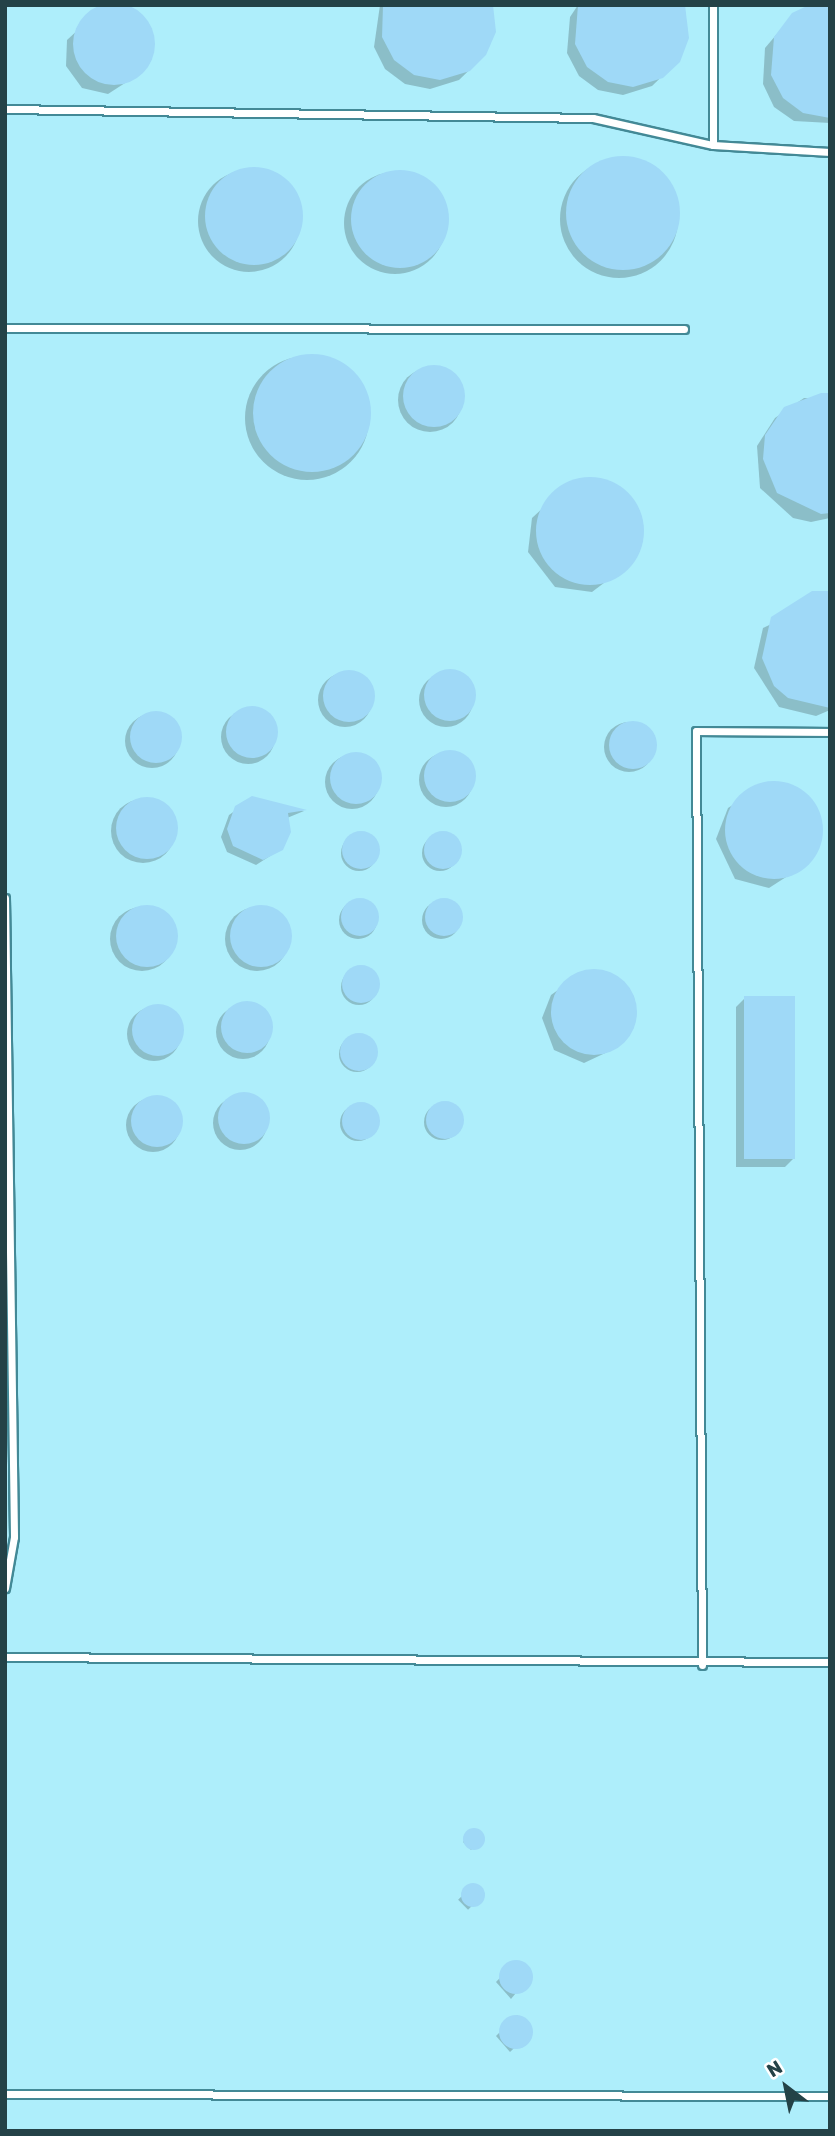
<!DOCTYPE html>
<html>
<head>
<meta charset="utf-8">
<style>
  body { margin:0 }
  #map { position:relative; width:835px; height:2136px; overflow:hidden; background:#c9f2fa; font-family:Rubik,sans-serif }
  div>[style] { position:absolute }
  .built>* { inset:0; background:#aeeefb; transform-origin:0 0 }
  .shadow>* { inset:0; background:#0003; transform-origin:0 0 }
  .round { border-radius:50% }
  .building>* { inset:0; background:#9fd9f7; transform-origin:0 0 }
  .roads { filter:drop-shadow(2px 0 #438996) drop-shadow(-2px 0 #438996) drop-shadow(0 2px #438996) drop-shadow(0 -2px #438996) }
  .service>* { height:7px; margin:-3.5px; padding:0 3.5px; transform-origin:3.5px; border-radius:3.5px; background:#fff }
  span { translate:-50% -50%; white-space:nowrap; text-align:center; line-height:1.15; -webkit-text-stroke:7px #fff; paint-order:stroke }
  .frame { position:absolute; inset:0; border:7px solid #244247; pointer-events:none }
  .north { position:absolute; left:751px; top:2052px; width:70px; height:70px; -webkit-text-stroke:5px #fff; paint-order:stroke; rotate:328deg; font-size:19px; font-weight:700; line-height:28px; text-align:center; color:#244247 }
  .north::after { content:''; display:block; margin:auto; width:24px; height:32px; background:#244247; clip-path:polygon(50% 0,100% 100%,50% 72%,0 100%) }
</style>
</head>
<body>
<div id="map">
  <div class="built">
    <div style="left:5px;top:5px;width:825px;height:2126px"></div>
  </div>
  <div class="shadow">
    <div style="clip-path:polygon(380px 5px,491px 5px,485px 55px,459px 80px,430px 89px,405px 84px,385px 69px,374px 47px)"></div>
    <div style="clip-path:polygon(578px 5px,678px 61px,652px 86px,623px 95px,598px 90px,579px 76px,567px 53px,570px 17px)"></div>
    <div style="clip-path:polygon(104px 6px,129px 7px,152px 35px,142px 72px,108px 94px,82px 88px,66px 66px,67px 40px)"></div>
    <div style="clip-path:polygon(830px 8px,830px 123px,794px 121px,774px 107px,763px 84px,765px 48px,793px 15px)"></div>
    <div class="round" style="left:560px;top:160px;width:118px;height:118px"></div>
    <div class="round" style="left:198px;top:170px;width:102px;height:102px"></div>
    <div class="round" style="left:344px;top:172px;width:102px;height:102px"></div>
    <div class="round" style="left:245px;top:356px;width:124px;height:124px"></div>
    <div class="round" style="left:398px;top:368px;width:64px;height:64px"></div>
    <div style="clip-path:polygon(804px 398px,830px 399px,830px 518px,811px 522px,793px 518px,760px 488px,757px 446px,775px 418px)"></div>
    <div style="clip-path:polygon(571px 482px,609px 482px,634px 502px,642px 522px,633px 561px,592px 592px,555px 587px,528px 552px,532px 518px)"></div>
    <div style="clip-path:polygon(830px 596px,830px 710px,816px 716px,779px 707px,754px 668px,763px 628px)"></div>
    <div class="round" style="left:318px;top:673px;width:54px;height:54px"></div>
    <div class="round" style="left:419px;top:673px;width:54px;height:54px"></div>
    <div class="round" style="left:221px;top:710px;width:54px;height:54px"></div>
    <div class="round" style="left:125px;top:714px;width:54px;height:54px"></div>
    <div class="round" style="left:604px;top:722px;width:50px;height:50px"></div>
    <div class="round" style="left:419px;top:753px;width:54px;height:54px"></div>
    <div class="round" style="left:325px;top:755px;width:54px;height:54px"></div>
    <div style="clip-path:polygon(769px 782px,806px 794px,822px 825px,811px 861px,769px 888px,735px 879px,716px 839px,728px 808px)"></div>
    <div style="clip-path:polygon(253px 798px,304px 811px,287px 818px,281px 849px,256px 865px,227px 852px,221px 837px,229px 815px)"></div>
    <div class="round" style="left:111px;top:799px;width:64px;height:64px"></div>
    <div class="round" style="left:422px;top:835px;width:36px;height:36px"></div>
    <div class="round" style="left:341px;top:835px;width:36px;height:36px"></div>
    <div class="round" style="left:339px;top:901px;width:38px;height:38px"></div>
    <div class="round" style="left:422px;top:901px;width:38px;height:38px"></div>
    <div class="round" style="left:225px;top:907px;width:64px;height:64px"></div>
    <div class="round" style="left:110px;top:907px;width:64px;height:64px"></div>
    <div class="round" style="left:341px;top:969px;width:36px;height:36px"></div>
    <div style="clip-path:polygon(586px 970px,608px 972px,634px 997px,636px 1017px,618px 1047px,584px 1063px,554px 1050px,542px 1018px,551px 995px)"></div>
    <div style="clip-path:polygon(745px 998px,794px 1158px,785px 1167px,736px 1167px,736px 1007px)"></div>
    <div class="round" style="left:216px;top:1005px;width:54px;height:54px"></div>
    <div class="round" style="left:127px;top:1007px;width:54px;height:54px"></div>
    <div class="round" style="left:339px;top:1036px;width:36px;height:36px"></div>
    <div class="round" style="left:213px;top:1096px;width:54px;height:54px"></div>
    <div class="round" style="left:126px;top:1098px;width:54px;height:54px"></div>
    <div class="round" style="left:424px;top:1104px;width:36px;height:36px"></div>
    <div class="round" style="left:340px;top:1105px;width:36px;height:36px"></div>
    <div style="clip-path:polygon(472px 1832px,482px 1839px,471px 1850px,463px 1842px)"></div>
    <div style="left:473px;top:1885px;width:14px;height:21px;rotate:45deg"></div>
    <div style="clip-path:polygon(515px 1962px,530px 1976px,511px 1999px,496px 1982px)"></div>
    <div style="clip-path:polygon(517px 2015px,530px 2033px,510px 2052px,496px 2036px)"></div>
  </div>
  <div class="building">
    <div class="round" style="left:73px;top:3px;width:82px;height:82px"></div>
    <div style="clip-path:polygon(383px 5px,493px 5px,496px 32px,486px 55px,470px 71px,440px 80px,414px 75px,394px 60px,382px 37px)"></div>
    <div style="clip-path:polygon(578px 5px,685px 5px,689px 38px,680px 62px,663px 78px,633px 87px,608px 82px,587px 67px,575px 44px)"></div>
    <div style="clip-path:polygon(809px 5px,830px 5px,830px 118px,803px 113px,783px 98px,771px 75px,774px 37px,792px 13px)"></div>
    <div class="round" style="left:566px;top:156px;width:114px;height:114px"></div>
    <div class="round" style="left:205px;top:167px;width:98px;height:98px"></div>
    <div class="round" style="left:351px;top:170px;width:98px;height:98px"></div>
    <div class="round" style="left:253px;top:354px;width:118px;height:118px"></div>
    <div class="round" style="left:403px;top:365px;width:62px;height:62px"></div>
    <div style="clip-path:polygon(821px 393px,830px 393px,830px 513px,821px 514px,777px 493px,763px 459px,765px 435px,784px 407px)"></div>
    <div class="round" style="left:536px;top:477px;width:108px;height:108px"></div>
    <div style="clip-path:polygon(812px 591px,830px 591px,830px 708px,788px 698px,774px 686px,762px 658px,771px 617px)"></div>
    <div class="round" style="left:424px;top:669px;width:52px;height:52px"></div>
    <div class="round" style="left:323px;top:670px;width:52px;height:52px"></div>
    <div class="round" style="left:226px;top:706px;width:52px;height:52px"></div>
    <div class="round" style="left:130px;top:711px;width:52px;height:52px"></div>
    <div class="round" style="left:609px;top:721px;width:48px;height:48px"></div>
    <div class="round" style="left:424px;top:750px;width:52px;height:52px"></div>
    <div class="round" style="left:330px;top:752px;width:52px;height:52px"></div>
    <div class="round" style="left:725px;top:781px;width:98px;height:98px"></div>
    <div style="clip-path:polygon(252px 796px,307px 810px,288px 813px,291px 832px,283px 850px,263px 860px,233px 846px,227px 829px,235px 806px)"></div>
    <div class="round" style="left:116px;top:797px;width:62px;height:62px"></div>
    <div class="round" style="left:342px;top:831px;width:38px;height:38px"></div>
    <div class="round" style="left:424px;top:831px;width:38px;height:38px"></div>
    <div class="round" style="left:425px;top:898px;width:38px;height:38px"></div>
    <div class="round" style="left:341px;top:898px;width:38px;height:38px"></div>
    <div class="round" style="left:116px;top:905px;width:62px;height:62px"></div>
    <div class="round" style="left:230px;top:905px;width:62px;height:62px"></div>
    <div class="round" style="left:342px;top:965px;width:38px;height:38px"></div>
    <div class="round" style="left:551px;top:969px;width:86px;height:86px"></div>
    <div style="left:744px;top:996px;width:51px;height:163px"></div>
    <div class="round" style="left:221px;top:1001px;width:52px;height:52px"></div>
    <div class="round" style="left:132px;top:1004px;width:52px;height:52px"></div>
    <div class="round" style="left:340px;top:1033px;width:38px;height:38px"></div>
    <div class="round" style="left:218px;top:1092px;width:52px;height:52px"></div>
    <div class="round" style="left:131px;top:1095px;width:52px;height:52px"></div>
    <div class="round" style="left:426px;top:1101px;width:38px;height:38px"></div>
    <div class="round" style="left:342px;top:1102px;width:38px;height:38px"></div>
    <div class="round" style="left:463px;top:1828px;width:22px;height:22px"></div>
    <div class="round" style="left:461px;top:1883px;width:24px;height:24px"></div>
    <div class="round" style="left:499px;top:1960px;width:34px;height:34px"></div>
    <div class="round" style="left:499px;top:2015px;width:34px;height:34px"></div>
  </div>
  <div class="roads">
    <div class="service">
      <div style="left:5px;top:109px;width:588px;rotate:0.88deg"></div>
      <div style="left:593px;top:118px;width:123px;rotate:12.7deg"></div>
      <div style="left:713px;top:145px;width:117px;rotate:3.4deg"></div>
      <div style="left:713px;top:145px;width:140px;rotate:-90deg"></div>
      <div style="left:5px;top:328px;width:679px;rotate:0.08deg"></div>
      <div style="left:5px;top:898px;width:639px;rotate:89.19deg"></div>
      <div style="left:14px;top:1537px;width:52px;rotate:100deg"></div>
      <div style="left:5px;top:1657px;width:825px;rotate:0.35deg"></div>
      <div style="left:702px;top:1665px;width:934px;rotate:-90.37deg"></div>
      <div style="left:696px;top:731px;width:134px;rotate:0.4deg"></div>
      <div style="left:5px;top:2094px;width:825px;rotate:0.14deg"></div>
    </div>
  </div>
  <div class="frame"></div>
  <div class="north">N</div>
</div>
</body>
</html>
